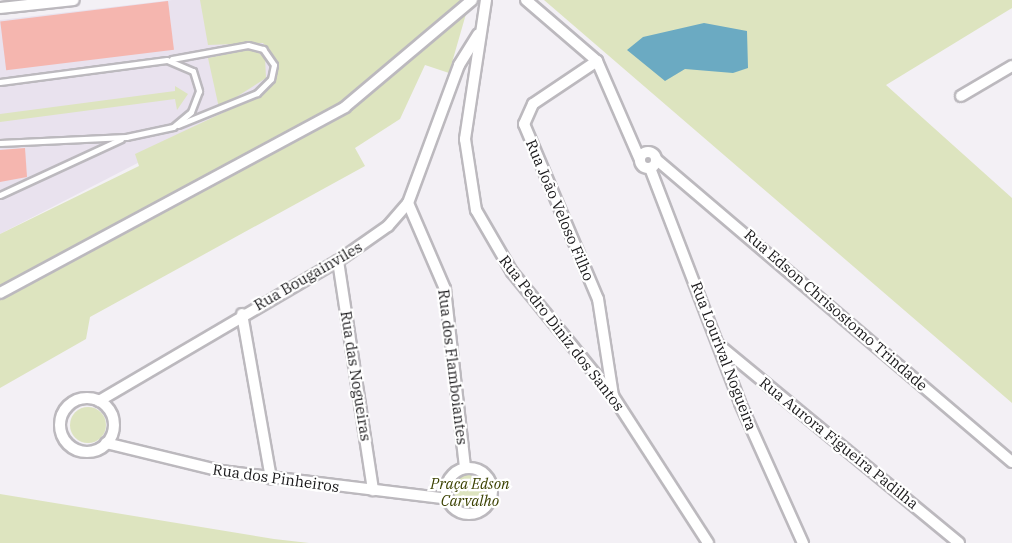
<!DOCTYPE html>
<html>
<head>
<meta charset="utf-8">
<style>
  body { margin:0 }
  #map { position:relative; width:1012px; height:543px; overflow:hidden; background:#f3f0f5; font-family:"IBM Plex Serif",serif }
  div>[style] { position:absolute }
  .built>* { inset:0; background:#e9e2ee }
  .green>* { inset:0; background:#dde4bf }
  .round { border-radius:50% }
  .water>* { inset:0; background:#6baac2 }
  .building>* { inset:0; background:#f5b6af; transform-origin:0 0 }
  .roads { filter:drop-shadow(2px 0 #bcb9be) drop-shadow(-2px 0 #bcb9be) drop-shadow(0 2px #bcb9be) drop-shadow(0 -2px #bcb9be) }
  .lane>* { height:5px; margin:-2.5px; padding:0 2.5px; transform-origin:2.5px; border-radius:2.5px; background:#fff }
  .street>* { height:10px; margin:-5px; padding:0 5px; transform-origin:5px; border-radius:5px; background:#fff }
  .street>.ring { margin:-5px; padding:0; box-sizing:content-box; background:none; border:10px solid #fff; border-radius:50% }
  span { translate:-50% -50%; white-space:nowrap; text-align:center; line-height:1.15; -webkit-text-stroke:4.5px #fff; paint-order:stroke }
  .street-label { font-size:15px; color:#19181a }
  .park-label { font-size:15px; color:#3b4100; font-style:italic }
</style>
</head>
<body>
<div id="map">
  <div class="built">
    <div style="clip-path:polygon(172px 0,269px 0,328px 65px,0 234px,0 20px)"></div>
  </div>
  <div class="green">
    <div style="clip-path:polygon(200px 0,470px 0,449px 73px,425px 65px,400px 119px,355px 148px,365px 166px,90px 317px,86px 339px,0 388px,0 234px,139px 166px,135px 154px,261px 95px,275px 80px,277px 60px,263px 43px,208px 45px)"></div>
    <div style="clip-path:polygon(544px 0,1012px 0,1012px 8px,886px 85px,1012px 198px,1012px 403px)"></div>
    <div style="clip-path:polygon(252px 49px,265px 57px,266px 78px,219px 108px,208px 58px)"></div>
    <div style="clip-path:polygon(175px 86px,188px 94px,177px 110px,175px 99px,0 122px,0 114px,175px 91px)"></div>
    <div class="round" style="left:70px;top:407px;width:36px;height:36px"></div>
    <div class="round" style="left:451px;top:472px;width:38px;height:38px"></div>
    <div style="clip-path:polygon(0 494px,274px 539px,309px 543px,0 543px)"></div>
  </div>
  <div class="water">
    <div style="clip-path:polygon(704px 23px,747px 31px,748px 68px,733px 73px,685px 69px,665px 81px,627px 50px,643px 37px)"></div>
  </div>
  <div class="building">
    <div style="left:168px;top:1px;width:49px;height:169px;rotate:83deg"></div>
    <div style="clip-path:polygon(25px 148px,27px 177px,0 182px,0 150px)"></div>
  </div>
  <div class="roads">
    <div class="lane">
      <div style="left:172px;top:59px;width:77px;rotate:-10.4deg"></div>
      <div style="left:248px;top:45px;width:16px;rotate:15deg"></div>
      <div style="left:263px;top:49px;width:19px;rotate:55deg"></div>
      <div style="left:274px;top:65px;width:14px;rotate:102deg"></div>
      <div style="left:271px;top:79px;width:20px;rotate:135deg"></div>
      <div style="left:257px;top:93px;width:85px;rotate:157.9deg"></div>
      <div style="left:0;top:82px;width:168px;rotate:-7.5deg"></div>
      <div style="left:167px;top:60px;width:28px;rotate:23deg"></div>
      <div style="left:193px;top:71px;width:21px;rotate:73deg"></div>
      <div style="left:199px;top:91px;width:22px;rotate:111deg"></div>
      <div style="left:191px;top:112px;width:23px;rotate:140deg"></div>
      <div style="left:173px;top:127px;width:48px;rotate:168deg"></div>
      <div style="left:126px;top:137px;width:126px;rotate:177.3deg"></div>
      <div style="left:0;top:195px;width:133px;rotate:-24.8deg"></div>
    </div>
    <div class="street">
      <div style="left:486px;top:0;width:141px;rotate:98.6deg"></div>
      <div style="left:465px;top:139px;width:72px;rotate:81.2deg"></div>
      <div style="left:476px;top:210px;width:72px;rotate:59.9deg"></div>
      <div style="left:512px;top:272px;width:160px;rotate:50.8deg"></div>
      <div style="left:613px;top:396px;width:175px;rotate:57.1deg"></div>
      <div style="left:526px;top:0;width:94px;rotate:40.7deg"></div>
      <div style="left:597px;top:61px;width:108px;rotate:66.5deg"></div>
      <div style="left:0;top:8px;width:74px;rotate:-6.2deg"></div>
      <div style="left:597px;top:61px;width:77px;rotate:146.1deg"></div>
      <div style="left:533px;top:104px;width:22px;rotate:114deg"></div>
      <div style="left:524px;top:124px;width:190px;rotate:67.1deg"></div>
      <div style="left:598px;top:299px;width:98px;rotate:81.2deg"></div>
      <div style="left:961px;top:96px;width:59px;rotate:-30.5deg"></div>
      <div class="ring" style="left:640px;top:152px;width:6px;height:6px"></div>
      <div style="left:657px;top:160px;width:466px;rotate:40.4deg"></div>
      <div style="left:650px;top:168px;width:252px;rotate:69deg"></div>
      <div style="left:740px;top:403px;width:154px;rotate:65.8deg"></div>
      <div style="left:408px;top:203px;width:94px;rotate:66.7deg"></div>
      <div style="left:445px;top:289px;width:178px;rotate:83.6deg"></div>
      <div style="left:338px;top:261px;width:232px;rotate:81.3deg"></div>
      <div style="left:0;top:293px;width:392px;rotate:-28.3deg"></div>
      <div style="left:345px;top:107px;width:166px;rotate:-40.1deg"></div>
      <div style="left:242px;top:314px;width:167px;rotate:80deg"></div>
      <div style="left:719px;top:345px;width:311px;rotate:39.5deg"></div>
      <div class="ring" style="left:60px;top:398px;width:44px;height:44px"></div>
      <div style="left:99px;top:401px;width:277px;rotate:-30.4deg"></div>
      <div style="left:338px;top:261px;width:61px;rotate:-35deg"></div>
      <div style="left:388px;top:226px;width:30px;rotate:-49deg"></div>
      <div style="left:408px;top:203px;width:147px;rotate:-69.7deg"></div>
      <div style="left:459px;top:65px;width:36px;rotate:-58deg"></div>
      <div style="left:106px;top:443px;width:118px;rotate:13.7deg"></div>
      <div style="left:221px;top:471px;width:229px;rotate:7deg"></div>
      <div class="ring" style="left:446px;top:468px;width:36px;height:36px"></div>
    </div>
  </div>
  <div class="street-label">
    <span style="left:560px;top:210px;rotate:67deg">Rua João Veloso Filho</span>
    <span style="left:308px;top:276px;rotate:-30deg">Rua Bougainviles</span>
    <span style="left:836px;top:310px;rotate:41deg">Rua Edson Chrisostomo Trindade</span>
    <span style="left:562px;top:333px;rotate:52deg">Rua Pedro Diniz dos Santos</span>
    <span style="left:724px;top:356px;rotate:69deg">Rua Lourival Nogueira</span>
    <span style="left:453px;top:367px;rotate:83deg">Rua dos Flamboiantes</span>
    <span style="left:356px;top:376px;rotate:81deg">Rua das Nogueiras</span>
    <span style="left:839px;top:443px;rotate:39deg">Rua Aurora Figueira Padilha</span>
    <span style="left:276px;top:478px;rotate:8deg">Rua dos Pinheiros</span>
  </div>
  <div class="park-label">
    <span style="left:470px;top:492px">Praça Edson<br>Carvalho</span>
  </div>
</div>
</body>
</html>
